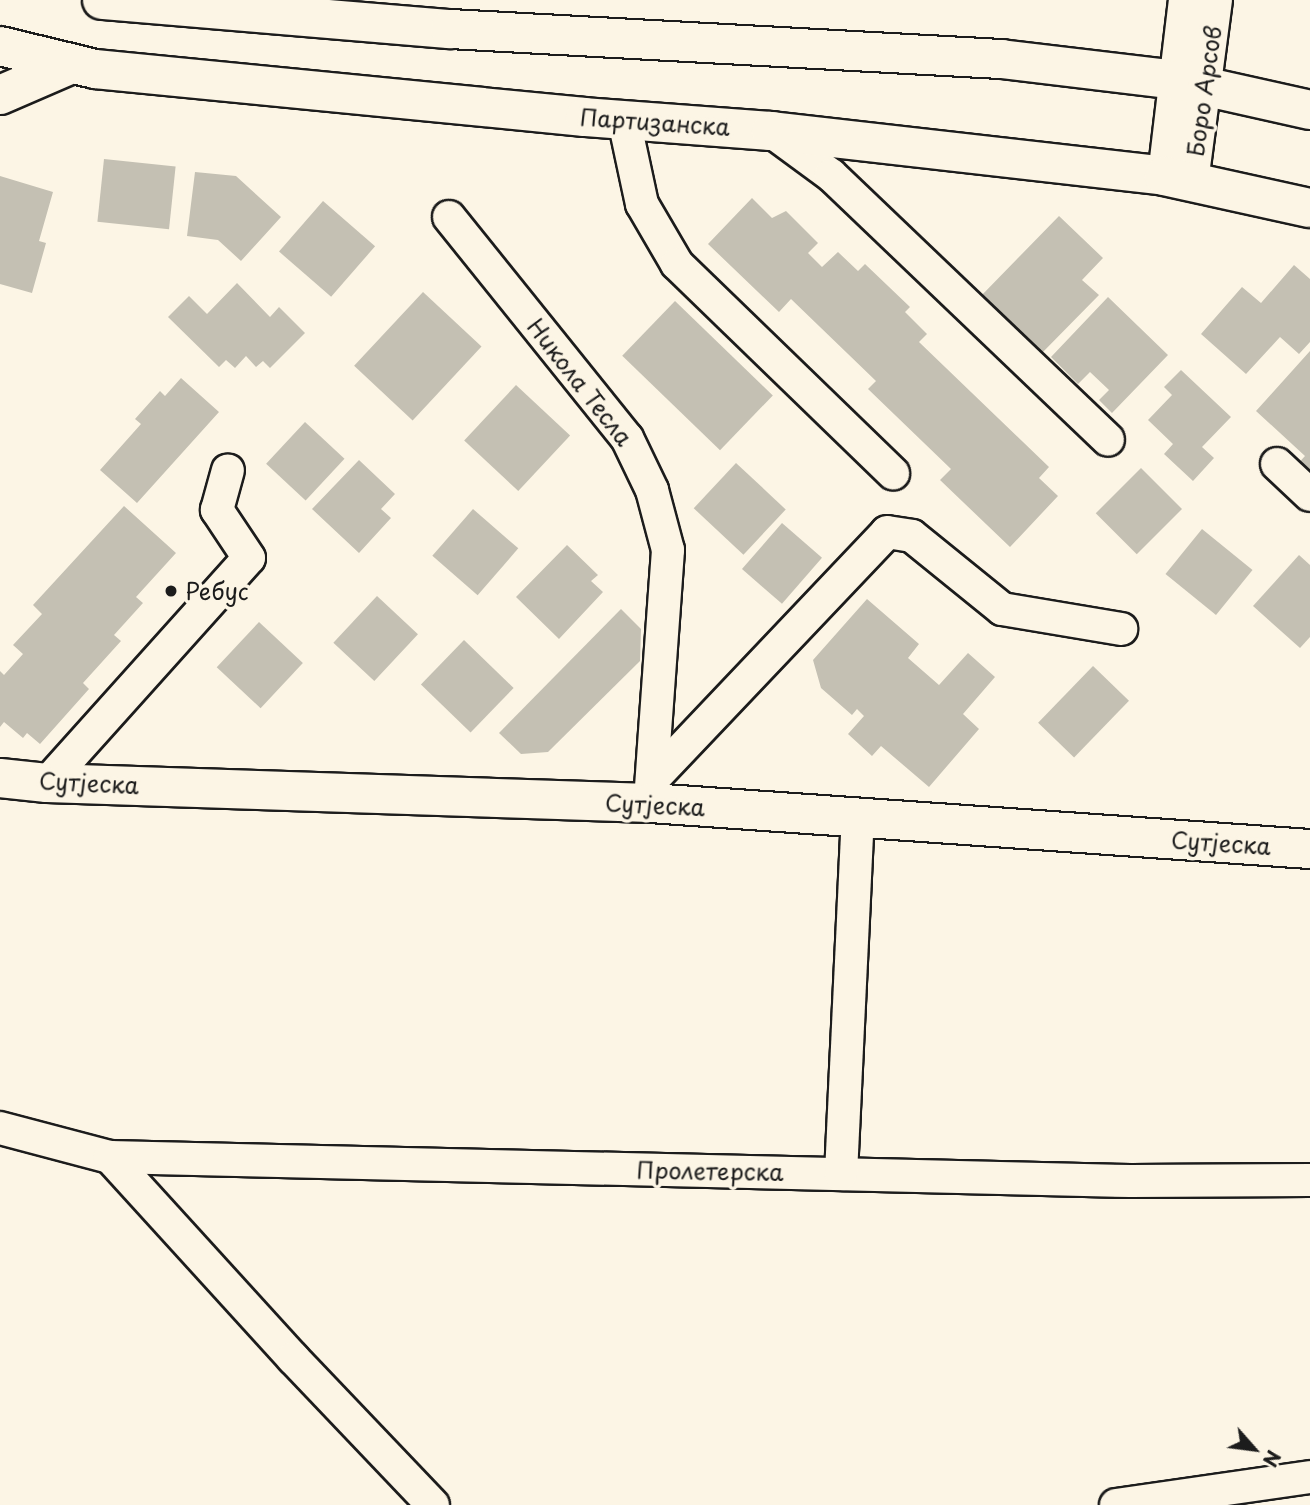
<!DOCTYPE html>
<html>
<head>
<meta charset="utf-8">
<style>
  body { margin:0 }
  #map { position:relative; width:1310px; height:1505px; overflow:hidden; background:#fcf5e5; font-family:"Playpen Sans",sans-serif }
  div>[style] { position:absolute }
  .building>* { inset:0; background:#c4c0b3; transform-origin:0 0 }
  .roads { filter:drop-shadow(2px 0 #1c1c1c) drop-shadow(-2px 0 #1c1c1c) drop-shadow(0 2px #1c1c1c) drop-shadow(0 -2px #1c1c1c) }
  .street>* { height:32px; margin:-16px; padding:0 16px; transform-origin:16px; border-radius:16px; background:#fcf5e5 }
  .secondary>* { height:38px; margin:-19px; padding:0 19px; transform-origin:19px; border-radius:19px; background:#fcf5e5 }
  .dots>* { width:19px; height:19px; translate:-50% -50%; box-sizing:border-box; border:4px solid #fcf5e5; border-radius:50% }
  span { translate:-50% -50%; white-space:nowrap; text-align:center; line-height:1.15; -webkit-text-stroke:7px #fcf5e5; paint-order:stroke }
  .street-label { font-size:23px; color:#1c1c1c }
  .poi-label { font-size:23px; color:#1c1c1c }
  .left { translate:0 -50%; text-align:left }
  .north { position:absolute; left:1219px; top:1414px; width:70px; height:70px; -webkit-text-stroke:5px #fcf5e5; paint-order:stroke; rotate:118deg; font-size:19px; font-weight:700; line-height:28px; text-align:center; color:#1c1c1c }
  .north::after { content:''; display:block; margin:auto; width:24px; height:32px; background:#1c1c1c; clip-path:polygon(50% 0,100% 100%,50% 72%,0 100%) }
</style>
</head>
<body>
<div id="map">
  <div class="building">
    <div style="left:104px;top:159px;width:72px;height:63px;rotate:6deg"></div>
    <div style="clip-path:polygon(195px 172px,236px 176px,281px 217px,241px 261px,218px 240px,187px 236px)"></div>
    <div style="clip-path:polygon(0 176px,53px 192px,39px 241px,46px 243px,32px 293px,0 284px)"></div>
    <div style="clip-path:polygon(752px 198px,772px 218px,786px 211px,818px 243px,808px 253px,822px 267px,838px 252px,858px 271px,865px 264px,910px 307px,905px 312px,927px 334px,919px 342px,1049px 467px,1039px 478px,1058px 496px,1010px 547px,940px 480px,951px 469px,868px 389px,876px 381px,791px 299px,779px 312px,708px 244px)"></div>
    <div style="left:323px;top:201px;width:69px;height:67px;rotate:41deg"></div>
    <div style="clip-path:polygon(1059px 216px,1103px 258px,1082px 280px,1099px 295px,1040px 355px,980px 297px)"></div>
    <div style="clip-path:polygon(1294px 265px,1310px 279px,1310px 342px,1299px 354px,1280px 337px,1246px 374px,1201px 334px,1242px 287px,1261px 303px)"></div>
    <div style="clip-path:polygon(237px 283px,270px 317px,279px 307px,305px 333px,270px 368px,263px 361px,256px 367px,246px 356px,235px 368px,226px 360px,219px 367px,168px 317px,189px 296px,207px 314px)"></div>
    <div style="left:423px;top:292px;width:80px;height:101px;rotate:43deg"></div>
    <div style="clip-path:polygon(1108px 297px,1168px 355px,1112px 413px,1099px 400px,1109px 390px,1090px 372px,1078px 384px,1051px 357px)"></div>
    <div style="left:675px;top:301px;width:136px;height:76px;rotate:44deg"></div>
    <div style="clip-path:polygon(1310px 351px,1310px 481px,1295px 467px,1305px 456px,1256px 411px)"></div>
    <div style="clip-path:polygon(1181px 370px,1231px 417px,1202px 447px,1214px 458px,1193px 481px,1164px 454px,1173px 444px,1148px 420px,1172px 395px,1164px 387px)"></div>
    <div style="clip-path:polygon(181px 378px,219px 412px,137px 503px,100px 470px,141px 424px,135px 419px,160px 391px,165px 396px)"></div>
    <div style="left:516px;top:385px;width:74px;height:76px;rotate:43deg"></div>
    <div style="left:305px;top:422px;width:54px;height:57px;rotate:43deg"></div>
    <div style="clip-path:polygon(359px 460px,395px 494px,381px 509px,391px 518px,359px 553px,312px 509px)"></div>
    <div style="left:736px;top:463px;width:68px;height:62px;rotate:43deg"></div>
    <div style="left:1141px;top:468px;width:58px;height:64px;rotate:45deg"></div>
    <div style="clip-path:polygon(124px 506px,176px 553px,136px 597px,143px 603px,114px 635px,121px 641px,83px 683px,89px 689px,40px 744px,27px 733px,23px 738px,4px 722px,0 727px,0 671px,4px 675px,23px 654px,13px 645px,42px 614px,33px 605px)"></div>
    <div style="left:473px;top:509px;width:60px;height:62px;rotate:41deg"></div>
    <div style="left:782px;top:523px;width:53px;height:61px;rotate:41deg"></div>
    <div style="left:1202px;top:529px;width:65px;height:58px;rotate:39deg"></div>
    <div style="clip-path:polygon(567px 545px,598px 575px,591px 581px,603px 592px,559px 639px,516px 597px)"></div>
    <div style="clip-path:polygon(1299px 555px,1310px 565px,1310px 637px,1300px 648px,1253px 606px)"></div>
    <div style="left:377px;top:596px;width:56px;height:64px;rotate:43deg"></div>
    <div style="clip-path:polygon(867px 599px,919px 644px,908px 658px,939px 685px,968px 653px,995px 677px,963px 714px,979px 729px,929px 787px,881px 746px,872px 756px,848px 734px,864px 716px,857px 709px,852px 715px,821px 688px,813px 660px)"></div>
    <div style="clip-path:polygon(621px 609px,641px 629px,640px 661px,548px 752px,521px 754px,499px 733px)"></div>
    <div style="left:259px;top:622px;width:60px;height:62px;rotate:43deg"></div>
    <div style="left:464px;top:640px;width:69px;height:62px;rotate:44deg"></div>
    <div style="left:1093px;top:666px;width:50px;height:79px;rotate:44deg"></div>
  </div>
  <div class="roads">
    <div class="street">
      <div style="left:624px;top:120px;width:86px;rotate:77.9deg"></div>
      <div style="left:642px;top:204px;width:69px;rotate:59.7deg"></div>
      <div style="left:677px;top:264px;width:301px;rotate:44.1deg"></div>
      <div style="left:771px;top:131px;width:74px;rotate:36.3deg"></div>
      <div style="left:831px;top:175px;width:383px;rotate:43.7deg"></div>
      <div style="left:1164px;top:176px;width:177px;rotate:-83.2deg"></div>
      <div style="left:1192px;top:182px;width:184px;rotate:-82.5deg"></div>
      <div style="left:449px;top:217px;width:284px;rotate:51.2deg"></div>
      <div style="left:627px;top:438px;width:58px;rotate:64.3deg"></div>
      <div style="left:652px;top:490px;width:62px;rotate:75.1deg"></div>
      <div style="left:668px;top:550px;width:254px;rotate:94.1deg"></div>
      <div style="left:1277px;top:464px;width:45px;rotate:43.2deg"></div>
      <div style="left:653px;top:779px;width:340px;rotate:-46.5deg"></div>
      <div style="left:887px;top:532px;width:25px;rotate:9deg"></div>
      <div style="left:912px;top:536px;width:116px;rotate:39deg"></div>
      <div style="left:1002px;top:609px;width:121px;rotate:9.5deg"></div>
      <div style="left:47px;top:783px;width:302px;rotate:-48.1deg"></div>
      <div style="left:249px;top:558px;width:58px;rotate:-123.7deg"></div>
      <div style="left:217px;top:510px;width:41px;rotate:-74.6deg"></div>
      <div style="left:0;top:1128px;width:114px;rotate:14.8deg"></div>
      <div style="left:110px;top:1157px;width:272px;rotate:47.7deg"></div>
      <div style="left:293px;top:1358px;width:203px;rotate:46.4deg"></div>
      <div style="left:110px;top:1157px;width:1021px;rotate:1.35deg"></div>
      <div style="left:1131px;top:1181px;width:179px;rotate:-0.3deg"></div>
      <div style="left:841px;top:1174px;width:356px;rotate:-87.3deg"></div>
      <div style="left:1116px;top:1505px;width:196px;rotate:-8.2deg"></div>
    </div>
    <div class="secondary">
      <div style="left:102px;top:0;width:349px;rotate:4.8deg"></div>
      <div style="left:450px;top:29px;width:552px;rotate:3.12deg"></div>
      <div style="left:1001px;top:59px;width:176px;rotate:6.8deg"></div>
      <div style="left:1176px;top:80px;width:137px;rotate:12.6deg"></div>
      <div style="left:0;top:46px;width:98px;rotate:13.6deg"></div>
      <div style="left:95px;top:69px;width:492px;rotate:5.6deg"></div>
      <div style="left:585px;top:117px;width:187px;rotate:4.3deg"></div>
      <div style="left:771px;top:131px;width:396px;rotate:6.5deg"></div>
      <div style="left:1164px;top:176px;width:149px;rotate:12.4deg"></div>
      <div style="left:0;top:95px;width:78px;rotate:-23.3deg"></div>
      <div style="left:0;top:778px;width:47px;rotate:6.1deg"></div>
      <div style="left:47px;top:783px;width:603px;rotate:1.9deg"></div>
      <div style="left:650px;top:803px;width:662px;rotate:3.99deg"></div>
    </div>
  </div>
  <div class="dots">
    <div style="left:171px;top:591px;background:#1c1c1c"></div>
  </div>
  <div class="street-label">
    <span style="left:1204px;top:91px;rotate:-82deg">Боро Арсов</span>
    <span style="left:655px;top:122px;rotate:4deg">Партизанска</span>
    <span style="left:580px;top:382px;rotate:52deg">Никола Тесла</span>
    <span style="left:89px;top:783px;rotate:3deg">Сутјеска</span>
    <span style="left:655px;top:805px;rotate:3deg">Сутјеска</span>
    <span style="left:1221px;top:843px;rotate:4deg">Сутјеска</span>
    <span style="left:710px;top:1171px;rotate:1deg">Пролетерска</span>
  </div>
  <div class="poi-label">
    <span class="left" style="left:185px;top:591px">Ребус</span>
  </div>
  <div class="north">N</div>
</div>
</body>
</html>
